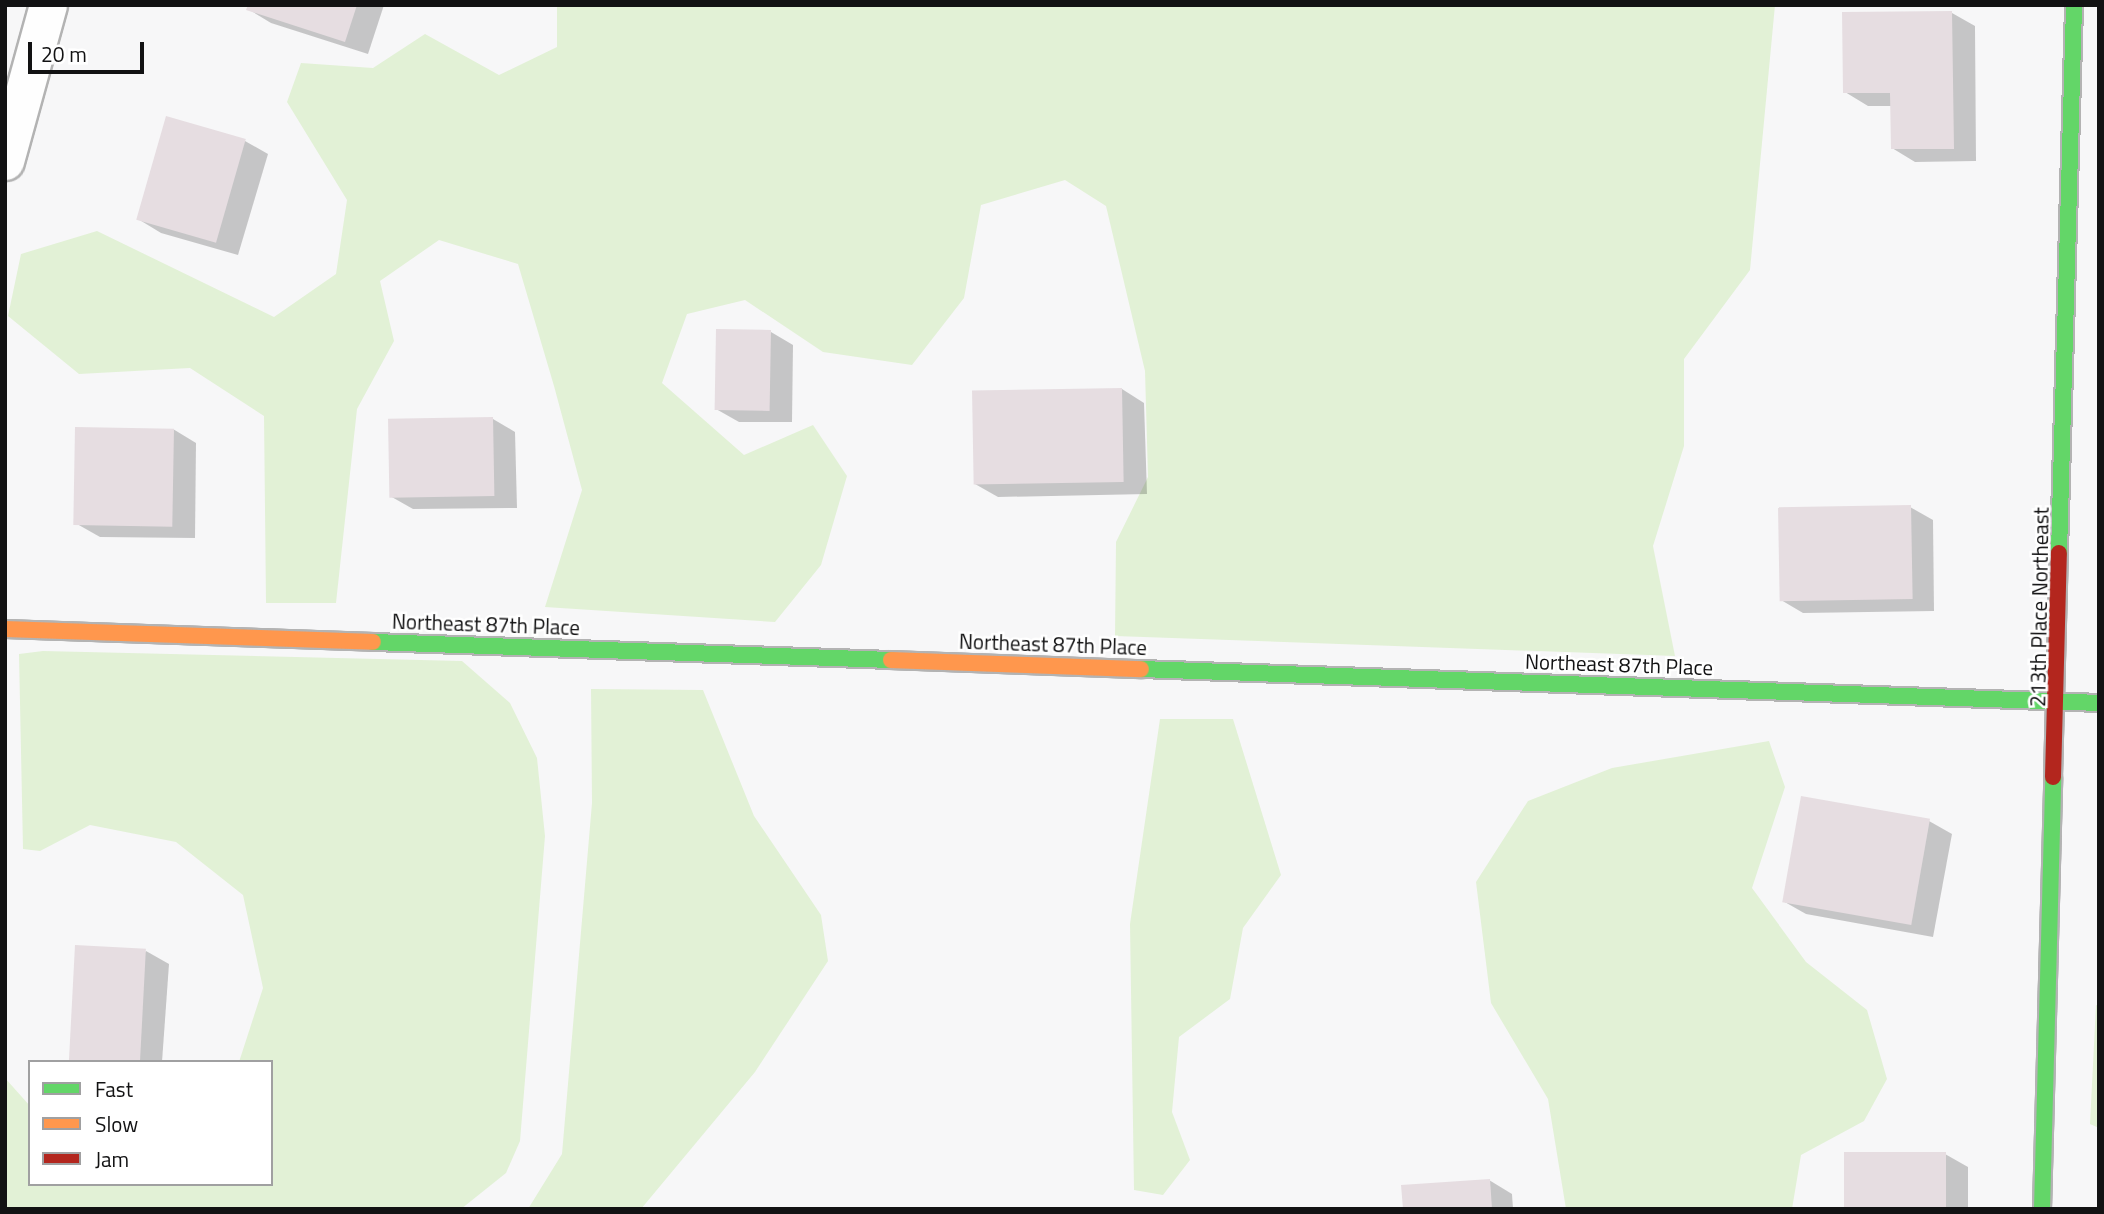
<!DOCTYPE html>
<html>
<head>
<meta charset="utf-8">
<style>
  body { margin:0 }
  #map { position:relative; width:2104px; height:1214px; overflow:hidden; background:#f7f7f8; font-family:"Titillium Web",sans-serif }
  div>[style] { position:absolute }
  .green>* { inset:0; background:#e2f1d6 }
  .shadow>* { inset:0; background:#0003 }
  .building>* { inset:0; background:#e6dde1; transform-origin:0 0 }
  .roads { filter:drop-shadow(2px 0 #b3b3b3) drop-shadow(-2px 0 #b3b3b3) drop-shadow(0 2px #b3b3b3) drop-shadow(0 -2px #b3b3b3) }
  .street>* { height:37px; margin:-18.5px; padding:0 18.5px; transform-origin:18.5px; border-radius:18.5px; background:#fefefe }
  .fast>* { height:16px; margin:-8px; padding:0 8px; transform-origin:8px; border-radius:8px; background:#63d668 }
  .slow>* { height:16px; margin:-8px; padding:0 8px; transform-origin:8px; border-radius:8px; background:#ff974d }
  .jam>* { height:16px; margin:-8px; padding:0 8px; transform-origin:8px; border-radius:8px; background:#b3261e }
  span { translate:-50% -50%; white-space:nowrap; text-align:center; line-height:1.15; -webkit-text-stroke:5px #fff; paint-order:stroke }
  .street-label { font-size:21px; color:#121213 }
  .frame { position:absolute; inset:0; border:7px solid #121213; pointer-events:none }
  .legend { position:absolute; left:28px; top:1060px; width:245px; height:126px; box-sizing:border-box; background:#fff; border:2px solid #a0a0a1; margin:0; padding:9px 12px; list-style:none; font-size:21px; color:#121213 }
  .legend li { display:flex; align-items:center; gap:14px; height:35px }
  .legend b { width:35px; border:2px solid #a0a0a1 }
  .scale { position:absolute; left:28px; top:42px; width:116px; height:32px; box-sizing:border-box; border:4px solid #121213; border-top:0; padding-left:9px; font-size:21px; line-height:24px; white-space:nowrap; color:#121213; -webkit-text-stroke:5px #fff; paint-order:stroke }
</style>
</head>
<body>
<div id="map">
  <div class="green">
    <div style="clip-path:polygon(557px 5px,1775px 5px,1750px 270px,1684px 359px,1684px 446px,1653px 546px,1675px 656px,1115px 636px,1116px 542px,1148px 477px,1145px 371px,1106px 206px,1065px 180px,981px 205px,964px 298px,912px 365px,823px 352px,745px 300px,687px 314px,662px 383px,744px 455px,813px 425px,847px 476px,821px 565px,775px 622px,545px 607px,582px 490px,554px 386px,518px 264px,439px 240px,380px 281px,394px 341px,357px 409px,336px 603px,266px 603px,264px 416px,190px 368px,79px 374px,8px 316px,21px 254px,97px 231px,274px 317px,336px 274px,347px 200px,287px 102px,301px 63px,373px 68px,425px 34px,499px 75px,557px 47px)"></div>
    <div style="clip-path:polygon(43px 651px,462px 661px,510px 703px,537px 758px,545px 836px,520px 1141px,506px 1173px,461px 1209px,5px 1209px,5px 1078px,30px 1106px,30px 1184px,271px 1184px,271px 1062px,239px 1062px,263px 988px,243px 895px,176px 842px,90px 825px,40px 851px,23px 849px,19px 654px)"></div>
    <div style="clip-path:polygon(591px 689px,703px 690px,754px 816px,821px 915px,828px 961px,755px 1072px,641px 1209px,528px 1209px,562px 1154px,592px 803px)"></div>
    <div style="clip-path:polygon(1160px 719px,1233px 719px,1281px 875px,1243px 928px,1230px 999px,1179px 1037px,1172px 1112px,1190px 1160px,1163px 1195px,1134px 1190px,1130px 924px)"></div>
    <div style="clip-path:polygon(1769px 741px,1785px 787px,1752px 888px,1806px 962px,1867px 1010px,1887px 1079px,1864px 1121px,1801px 1155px,1792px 1209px,1566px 1209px,1548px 1099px,1491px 1003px,1476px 882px,1528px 801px,1612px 768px)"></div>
    <div style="clip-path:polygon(2096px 1005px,2099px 1006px,2099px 1128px,2090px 1124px)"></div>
  </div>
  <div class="shadow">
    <div style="clip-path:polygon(250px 5px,384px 5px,368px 54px,271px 23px,248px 9px)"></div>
    <div style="clip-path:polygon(1952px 13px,1975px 26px,1976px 161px,1915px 162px,1892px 148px,1892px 106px,1868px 106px,1845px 92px,1844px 14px)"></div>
    <div style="clip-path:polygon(245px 141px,268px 154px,238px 255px,161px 233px,138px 219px)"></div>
    <div style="clip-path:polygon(771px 332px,793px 345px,792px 422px,739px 422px,716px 409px)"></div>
    <div style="clip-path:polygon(1122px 389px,1144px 403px,1147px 494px,998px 497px,975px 484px)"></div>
    <div style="clip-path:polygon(493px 419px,515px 432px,517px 508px,413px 509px,390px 496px)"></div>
    <div style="clip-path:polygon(173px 429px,196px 443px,195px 538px,100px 537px,77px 524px)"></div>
    <div style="clip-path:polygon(1910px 507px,1933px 520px,1934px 611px,1803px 613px,1781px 600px)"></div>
    <div style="clip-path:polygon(1929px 821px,1952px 834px,1933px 937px,1806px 914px,1783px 901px)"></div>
    <div style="clip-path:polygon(146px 951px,169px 964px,162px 1062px,70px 1062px)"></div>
    <div style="clip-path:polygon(1945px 1154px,1968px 1167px,1968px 1209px,1845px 1209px)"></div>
    <div style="clip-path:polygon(1489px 1180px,1512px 1194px,1513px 1209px,1404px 1209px)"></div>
  </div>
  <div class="building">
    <div style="clip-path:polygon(248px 5px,357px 5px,345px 42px,246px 10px)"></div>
    <div style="clip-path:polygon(1952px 11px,1954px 149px,1891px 149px,1890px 93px,1843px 93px,1842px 12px)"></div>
    <div style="left:166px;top:116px;width:83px;height:108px;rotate:16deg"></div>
    <div style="left:716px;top:329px;width:55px;height:81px;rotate:1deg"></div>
    <div style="left:1122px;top:388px;width:94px;height:150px;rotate:89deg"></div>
    <div style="left:493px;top:417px;width:79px;height:105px;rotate:89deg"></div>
    <div style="left:75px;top:427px;width:99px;height:98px;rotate:1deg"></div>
    <div style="left:1911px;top:505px;width:94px;height:133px;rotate:89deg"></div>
    <div style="left:1801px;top:796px;width:131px;height:108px;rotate:10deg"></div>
    <div style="left:75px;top:945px;width:71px;height:117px;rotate:3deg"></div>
    <div style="left:1844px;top:1152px;width:102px;height:57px"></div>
    <div style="clip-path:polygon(1490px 1179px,1492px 1209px,1403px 1209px,1401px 1185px)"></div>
  </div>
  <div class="roads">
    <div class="street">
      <div style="left:5px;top:161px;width:162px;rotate:-74.6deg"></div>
    </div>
    <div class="fast">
      <div style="left:2059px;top:553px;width:548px;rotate:-88.43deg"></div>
      <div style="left:373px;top:642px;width:518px;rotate:1.99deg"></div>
      <div style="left:1141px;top:669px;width:959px;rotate:2.03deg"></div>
      <div style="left:2042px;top:1209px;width:432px;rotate:-88.5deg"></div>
    </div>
    <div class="slow">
      <div style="left:5px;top:629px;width:368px;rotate:2deg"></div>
      <div style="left:891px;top:660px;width:250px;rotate:2.1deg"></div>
    </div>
    <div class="jam">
      <div style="left:2053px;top:777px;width:224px;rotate:-88.5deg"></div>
    </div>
  </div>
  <div class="street-label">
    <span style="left:2039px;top:607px;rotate:-89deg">213th Place Northeast</span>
    <span style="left:486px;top:624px;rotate:2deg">Northeast 87th Place</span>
    <span style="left:1053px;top:644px;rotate:2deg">Northeast 87th Place</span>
    <span style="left:1619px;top:664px;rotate:2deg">Northeast 87th Place</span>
  </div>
  <div class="frame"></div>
  <ul class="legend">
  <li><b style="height:9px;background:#63d668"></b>Fast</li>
  <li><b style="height:9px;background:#ff974d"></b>Slow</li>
  <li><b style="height:9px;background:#b3261e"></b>Jam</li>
  </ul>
  <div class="scale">20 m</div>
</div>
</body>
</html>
